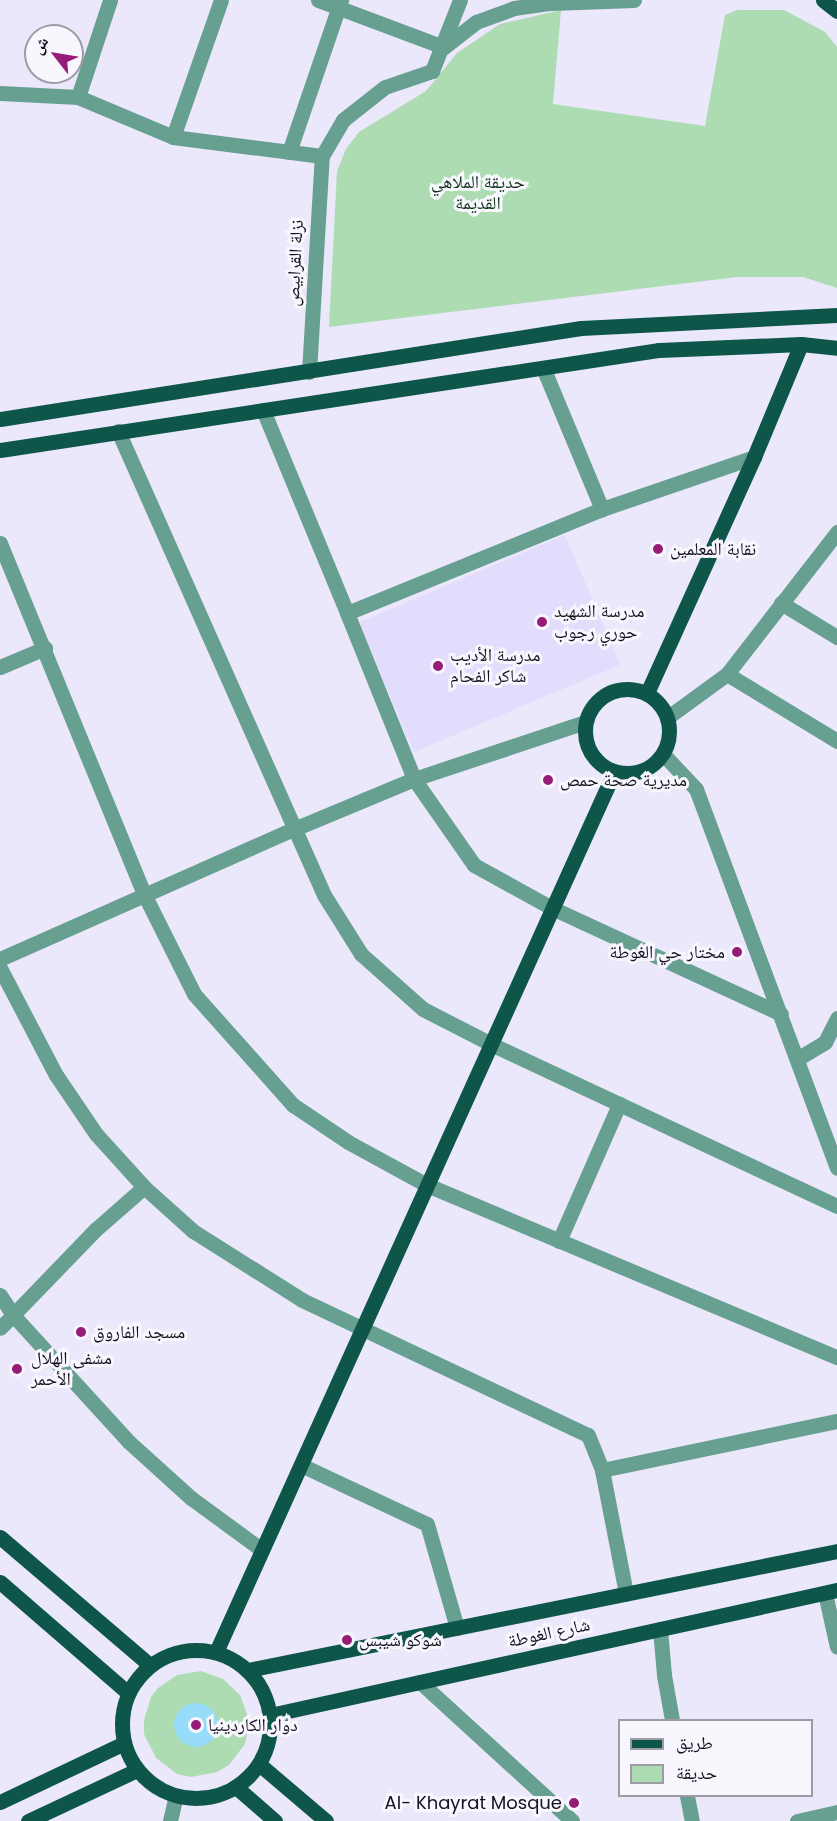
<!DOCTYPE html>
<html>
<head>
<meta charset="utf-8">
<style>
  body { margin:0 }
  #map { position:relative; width:837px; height:1821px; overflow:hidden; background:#ebe8fc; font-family:Poppins,"Noto Naskh Arabic",sans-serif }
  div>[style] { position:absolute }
  .built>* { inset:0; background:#e2ddfd; transform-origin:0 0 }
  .green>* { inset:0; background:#addcb3 }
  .water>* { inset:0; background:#97dcf8 }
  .round { border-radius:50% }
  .minor>* { height:15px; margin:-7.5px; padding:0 7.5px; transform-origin:7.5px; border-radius:7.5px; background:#679f91 }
  .major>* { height:15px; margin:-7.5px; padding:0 7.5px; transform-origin:7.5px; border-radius:7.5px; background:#0e5649 }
  .major>.ring { margin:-7.5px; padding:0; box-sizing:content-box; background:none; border:15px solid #0e5649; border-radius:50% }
  .dots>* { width:16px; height:16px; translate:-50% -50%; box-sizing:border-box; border:3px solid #f8f7fe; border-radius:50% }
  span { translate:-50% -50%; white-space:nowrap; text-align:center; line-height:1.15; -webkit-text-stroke:6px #f8f7fe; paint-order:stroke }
  .park-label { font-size:18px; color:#0e3216 }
  .street-label { font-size:18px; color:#14121d }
  .poi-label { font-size:18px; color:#14121d }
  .left { translate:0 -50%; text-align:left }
  .right { translate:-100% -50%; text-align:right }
  .legend { position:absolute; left:618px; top:1719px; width:195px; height:78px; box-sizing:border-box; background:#f8f7fe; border:2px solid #9d9ba4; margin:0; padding:8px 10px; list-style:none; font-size:18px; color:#14121d }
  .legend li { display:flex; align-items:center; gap:12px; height:30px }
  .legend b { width:30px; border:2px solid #9d9ba4 }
  .north { position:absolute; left:24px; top:24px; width:60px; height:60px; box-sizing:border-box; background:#f8f7fe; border:2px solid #9d9ba4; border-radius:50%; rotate:301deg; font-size:16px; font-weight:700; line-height:24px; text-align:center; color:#14121d }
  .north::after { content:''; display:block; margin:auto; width:21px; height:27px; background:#961c77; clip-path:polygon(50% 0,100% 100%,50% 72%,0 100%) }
</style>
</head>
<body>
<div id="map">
  <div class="built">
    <div style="left:565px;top:535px;width:141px;height:224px;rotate:67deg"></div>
  </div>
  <div class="green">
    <div style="clip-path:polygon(561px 10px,553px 104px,705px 126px,725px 15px,737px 10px,784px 10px,825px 32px,837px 47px,837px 288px,803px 277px,737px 277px,329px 327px,337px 171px,346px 149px,359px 132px,426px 91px,457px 53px,500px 24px)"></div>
    <div style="clip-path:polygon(201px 1671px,223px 1679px,240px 1695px,248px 1717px,248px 1731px,245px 1744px,229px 1765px,217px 1772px,191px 1777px,177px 1774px,156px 1758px,144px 1734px,144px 1720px,151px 1697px,158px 1688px,177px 1675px)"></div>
  </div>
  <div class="water">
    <div class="round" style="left:174px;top:1703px;width:44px;height:44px"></div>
  </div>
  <div class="minor">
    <div style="left:318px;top:0;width:134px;rotate:20.5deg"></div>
    <div style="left:444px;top:47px;width:41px;rotate:-38deg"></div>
    <div style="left:476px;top:22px;width:40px;rotate:-20.2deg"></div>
    <div style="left:514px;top:8px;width:37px;rotate:-8deg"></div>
    <div style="left:551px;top:3px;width:83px;rotate:-2.1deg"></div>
    <div style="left:0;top:93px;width:78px;rotate:2.9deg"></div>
    <div style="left:78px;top:97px;width:103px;rotate:22.8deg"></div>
    <div style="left:173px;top:137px;width:150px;rotate:7.3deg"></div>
    <div style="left:78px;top:97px;width:102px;rotate:-71.7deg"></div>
    <div style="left:173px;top:137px;width:145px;rotate:-70.7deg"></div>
    <div style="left:289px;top:152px;width:161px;rotate:-71.1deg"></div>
    <div style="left:544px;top:370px;width:151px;rotate:67.4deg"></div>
    <div style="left:309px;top:372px;width:216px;rotate:-86.6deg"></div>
    <div style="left:322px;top:156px;width:42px;rotate:-59.7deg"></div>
    <div style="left:343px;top:120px;width:53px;rotate:-38.2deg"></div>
    <div style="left:385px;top:87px;width:50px;rotate:-18.8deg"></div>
    <div style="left:432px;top:71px;width:76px;rotate:-68.5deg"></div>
    <div style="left:263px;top:410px;width:220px;rotate:67.5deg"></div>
    <div style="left:118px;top:431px;width:508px;rotate:66.06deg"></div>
    <div style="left:324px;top:895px;width:70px;rotate:57.9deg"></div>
    <div style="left:361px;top:954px;width:83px;rotate:41.6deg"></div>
    <div style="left:423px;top:1009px;width:76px;rotate:27.2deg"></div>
    <div style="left:491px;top:1044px;width:382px;rotate:25.1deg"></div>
    <div style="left:754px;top:457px;width:161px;rotate:161.1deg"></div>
    <div style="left:602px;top:509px;width:275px;rotate:157.8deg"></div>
    <div style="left:347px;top:613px;width:179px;rotate:68deg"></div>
    <div style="left:414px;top:779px;width:105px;rotate:55.1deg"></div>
    <div style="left:474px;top:865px;width:89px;rotate:28.9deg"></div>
    <div style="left:552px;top:908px;width:252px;rotate:24.8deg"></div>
    <div style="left:0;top:543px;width:379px;rotate:67.7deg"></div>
    <div style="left:144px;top:894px;width:112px;rotate:63.4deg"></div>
    <div style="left:194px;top:994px;width:149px;rotate:48.3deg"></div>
    <div style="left:293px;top:1105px;width:66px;rotate:33.9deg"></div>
    <div style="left:348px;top:1142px;width:90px;rotate:28.6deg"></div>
    <div style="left:427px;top:1185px;width:445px;rotate:22.8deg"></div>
    <div style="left:781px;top:603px;width:66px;rotate:31.3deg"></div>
    <div style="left:0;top:667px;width:49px;rotate:-22.9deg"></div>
    <div style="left:727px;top:674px;width:129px;rotate:31.3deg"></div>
    <div style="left:668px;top:717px;width:73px;rotate:-36.1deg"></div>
    <div style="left:727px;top:674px;width:180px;rotate:-52.2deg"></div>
    <div style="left:663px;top:754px;width:48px;rotate:46.7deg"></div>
    <div style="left:696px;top:789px;width:404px;rotate:69.6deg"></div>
    <div style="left:0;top:959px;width:321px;rotate:-23.9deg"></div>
    <div style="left:294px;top:829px;width:130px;rotate:-22.6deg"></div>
    <div style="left:414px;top:779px;width:180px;rotate:-18.4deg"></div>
    <div style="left:0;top:968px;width:121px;rotate:62.4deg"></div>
    <div style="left:56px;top:1075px;width:71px;rotate:55.9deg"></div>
    <div style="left:96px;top:1134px;width:72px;rotate:47.8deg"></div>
    <div style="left:144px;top:1187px;width:66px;rotate:41.9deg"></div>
    <div style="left:193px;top:1231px;width:129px;rotate:32.3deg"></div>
    <div style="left:302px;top:1300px;width:316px;rotate:25.3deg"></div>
    <div style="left:588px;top:1435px;width:38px;rotate:68deg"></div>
    <div style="left:602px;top:1470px;width:126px;rotate:79deg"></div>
    <div style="left:797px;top:1059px;width:33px;rotate:-31deg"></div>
    <div style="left:825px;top:1042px;width:27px;rotate:-63deg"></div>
    <div style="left:144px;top:1187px;width:65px;rotate:138.7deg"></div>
    <div style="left:95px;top:1230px;width:118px;rotate:134deg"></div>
    <div style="left:13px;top:1315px;width:172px;rotate:47.6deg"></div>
    <div style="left:129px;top:1442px;width:84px;rotate:42.1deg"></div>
    <div style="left:191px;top:1498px;width:88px;rotate:36.2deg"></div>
    <div style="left:559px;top:1241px;width:150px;rotate:-66.3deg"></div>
    <div style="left:0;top:1295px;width:24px;rotate:57deg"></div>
    <div style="left:13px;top:1315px;width:18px;rotate:135deg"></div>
    <div style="left:301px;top:1465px;width:139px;rotate:25.1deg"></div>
    <div style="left:427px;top:1524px;width:108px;rotate:73.9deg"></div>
    <div style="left:602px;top:1470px;width:240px;rotate:-11.8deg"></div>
    <div style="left:825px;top:1593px;width:55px;rotate:77.5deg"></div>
    <div style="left:660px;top:1629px;width:46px;rotate:85deg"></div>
    <div style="left:664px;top:1675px;width:46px;rotate:79.9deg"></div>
    <div style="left:420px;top:1682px;width:206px;rotate:42.4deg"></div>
    <div style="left:687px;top:1796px;width:25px;rotate:79deg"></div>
    <div style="left:170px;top:1821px;width:26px;rotate:-77deg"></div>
    <div style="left:797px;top:1821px;width:41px;rotate:-12.7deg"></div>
  </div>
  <div class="major">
    <div style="left:823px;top:0;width:18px;rotate:38deg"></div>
    <div style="left:0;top:419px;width:588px;rotate:-8.9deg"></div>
    <div style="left:581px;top:328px;width:256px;rotate:-2.9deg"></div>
    <div style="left:0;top:450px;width:667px;rotate:-8.63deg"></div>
    <div style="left:659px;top:350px;width:142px;rotate:-2.4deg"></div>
    <div style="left:801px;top:344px;width:36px;rotate:6deg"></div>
    <div class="ring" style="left:585px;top:689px;width:69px;height:69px"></div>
    <div style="left:647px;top:693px;width:259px;rotate:-65.6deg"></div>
    <div style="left:754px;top:457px;width:122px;rotate:-67.4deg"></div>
    <div style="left:0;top:1537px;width:197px;rotate:40.5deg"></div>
    <div style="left:0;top:1582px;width:169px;rotate:40.9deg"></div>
    <div class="ring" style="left:122px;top:1650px;width:133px;height:133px"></div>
    <div style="left:216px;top:1652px;width:966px;rotate:-65.66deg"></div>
    <div style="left:248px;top:1670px;width:601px;rotate:-11.42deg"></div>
    <div style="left:270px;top:1715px;width:581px;rotate:-12.43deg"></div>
    <div style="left:259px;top:1764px;width:88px;rotate:40.4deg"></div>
    <div style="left:236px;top:1787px;width:52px;rotate:41.1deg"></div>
    <div style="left:0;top:1802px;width:137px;rotate:-25.4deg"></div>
    <div style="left:28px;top:1821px;width:120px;rotate:-25.1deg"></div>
  </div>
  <div class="dots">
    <div style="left:658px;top:549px;background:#961c77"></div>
    <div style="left:542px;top:622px;background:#961c77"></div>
    <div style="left:438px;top:666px;background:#961c77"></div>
    <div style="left:548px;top:780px;background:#961c77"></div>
    <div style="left:737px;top:952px;background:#961c77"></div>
    <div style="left:81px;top:1332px;background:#961c77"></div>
    <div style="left:17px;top:1369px;background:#961c77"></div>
    <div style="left:347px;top:1640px;background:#961c77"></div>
    <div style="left:196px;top:1725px;background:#961c77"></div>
    <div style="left:574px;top:1803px;background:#961c77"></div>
  </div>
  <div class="park-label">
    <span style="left:478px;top:193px">حديقة الملاهي<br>القديمة</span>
  </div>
  <div class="street-label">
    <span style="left:295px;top:263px;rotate:-87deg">نزلة القرابيص</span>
    <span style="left:549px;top:1633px;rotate:-12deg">شارع الغوطة</span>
  </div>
  <div class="poi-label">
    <span class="left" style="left:670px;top:549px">نقابة المعلمين</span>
    <span class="left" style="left:554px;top:622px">مدرسة الشهيد<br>حوري رجوب</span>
    <span class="left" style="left:450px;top:666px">مدرسة الأديب<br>شاكر الفحام</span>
    <span class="left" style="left:560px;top:780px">مديرية صحة حمص</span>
    <span class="right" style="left:725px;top:952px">مختار حي الغوطة</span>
    <span class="left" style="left:93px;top:1332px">مسجد الفاروق</span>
    <span class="left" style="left:31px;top:1369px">مشفى الهلال<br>الأحمر</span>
    <span class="left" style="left:359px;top:1640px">شوكو شيبس</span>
    <span class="left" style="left:208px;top:1725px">دوّار الكاردينيا</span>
    <span class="right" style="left:562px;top:1803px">Al- Khayrat Mosque</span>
  </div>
  <ul class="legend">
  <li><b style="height:8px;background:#0e5649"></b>طريق</li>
  <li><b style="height:16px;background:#addcb3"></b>حديقة</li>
  </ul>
  <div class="north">ش</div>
</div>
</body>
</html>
